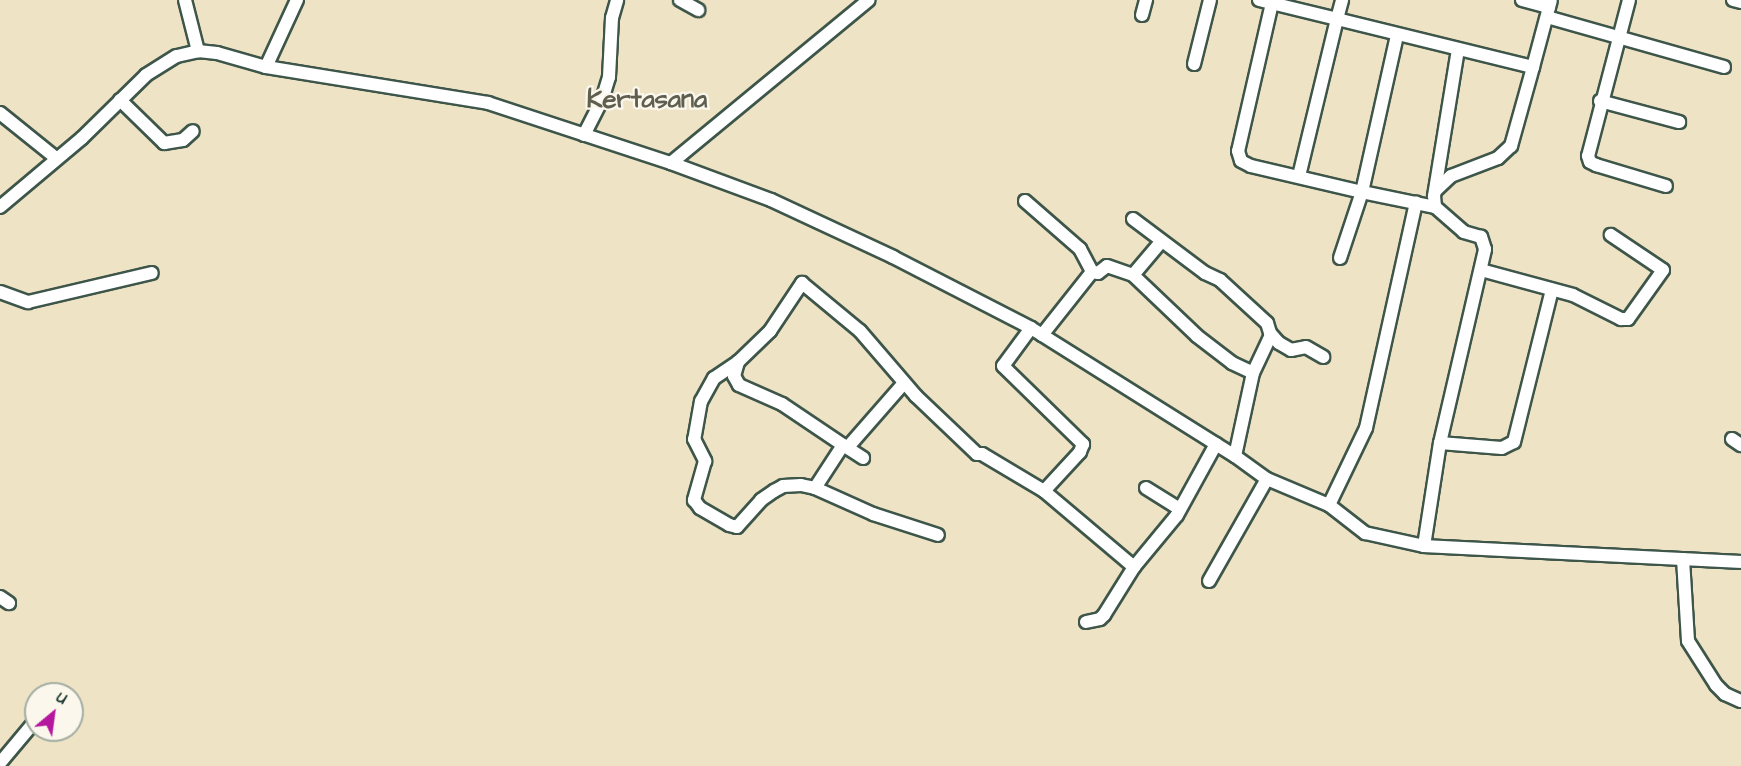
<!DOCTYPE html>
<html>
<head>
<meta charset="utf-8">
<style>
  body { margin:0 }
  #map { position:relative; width:1741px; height:766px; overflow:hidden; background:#eee3c5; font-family:"Architects Daughter",sans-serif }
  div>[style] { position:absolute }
  .roads { filter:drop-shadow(2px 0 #3e564a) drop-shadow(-2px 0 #3e564a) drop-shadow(0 2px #3e564a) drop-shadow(0 -2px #3e564a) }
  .minor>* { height:12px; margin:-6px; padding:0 6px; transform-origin:6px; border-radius:6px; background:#fff }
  span { translate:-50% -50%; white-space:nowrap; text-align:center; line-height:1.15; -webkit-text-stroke:4.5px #fbf7ec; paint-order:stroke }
  .quarter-label { font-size:26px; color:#5f5f50; font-weight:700 }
  .north { position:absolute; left:24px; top:682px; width:60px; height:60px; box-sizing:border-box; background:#fbf7ec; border:2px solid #a3ada2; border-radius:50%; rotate:29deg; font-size:16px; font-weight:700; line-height:24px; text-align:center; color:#1f3d34 }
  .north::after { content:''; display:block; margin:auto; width:21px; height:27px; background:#b5179e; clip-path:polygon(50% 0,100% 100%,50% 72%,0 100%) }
</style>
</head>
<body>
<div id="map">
  <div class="roads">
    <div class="minor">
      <div style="left:185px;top:0;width:53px;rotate:75.7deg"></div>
      <div style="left:680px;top:0;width:21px;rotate:29deg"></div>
      <div style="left:1259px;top:0;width:80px;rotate:13.7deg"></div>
      <div style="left:1337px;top:19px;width:20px;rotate:-75deg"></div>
      <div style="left:1522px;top:0;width:28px;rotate:15deg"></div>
      <div style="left:1629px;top:0;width:161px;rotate:104.7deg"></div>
      <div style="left:1588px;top:156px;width:6px;rotate:72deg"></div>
      <div style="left:1590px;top:162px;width:7px;rotate:27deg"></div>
      <div style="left:1596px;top:165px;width:73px;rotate:16.7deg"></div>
      <div style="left:1733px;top:0;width:8px;rotate:14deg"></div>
      <div style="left:1272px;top:3px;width:152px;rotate:102.9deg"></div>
      <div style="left:1238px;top:151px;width:10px;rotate:73deg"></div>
      <div style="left:1241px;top:161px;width:11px;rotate:27deg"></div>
      <div style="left:1251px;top:166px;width:114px;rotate:13.2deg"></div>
      <div style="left:1362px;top:192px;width:161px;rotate:-77.4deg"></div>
      <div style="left:1142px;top:15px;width:16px;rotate:-75deg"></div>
      <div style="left:1547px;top:17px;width:184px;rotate:15.8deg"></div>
      <div style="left:1194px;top:64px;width:66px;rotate:-76deg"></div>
      <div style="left:266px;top:67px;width:74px;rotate:-65.2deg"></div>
      <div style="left:120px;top:100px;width:62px;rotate:44.3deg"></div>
      <div style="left:164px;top:143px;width:19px;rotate:-9deg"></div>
      <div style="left:183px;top:140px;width:13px;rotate:-42deg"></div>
      <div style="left:1600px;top:101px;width:82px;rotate:14.9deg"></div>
      <div style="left:0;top:113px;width:72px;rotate:38.8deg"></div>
      <div style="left:584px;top:135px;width:39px;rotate:-63deg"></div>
      <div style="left:602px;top:100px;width:24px;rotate:-73deg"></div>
      <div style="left:609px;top:77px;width:59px;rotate:-87.1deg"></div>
      <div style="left:612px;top:18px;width:19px;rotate:-74deg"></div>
      <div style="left:671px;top:163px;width:256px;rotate:-39.5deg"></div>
      <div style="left:1299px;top:176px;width:162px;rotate:-76.4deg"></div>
      <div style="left:1337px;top:19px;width:202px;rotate:13.8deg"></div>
      <div style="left:1533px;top:67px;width:69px;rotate:-75deg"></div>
      <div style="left:1436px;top:190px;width:21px;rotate:-43deg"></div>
      <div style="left:1451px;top:176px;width:50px;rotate:-21deg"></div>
      <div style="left:1498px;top:158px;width:18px;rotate:-43deg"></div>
      <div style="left:1511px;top:146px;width:82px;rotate:-74.4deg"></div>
      <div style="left:1025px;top:201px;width:73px;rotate:41.1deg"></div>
      <div style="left:1080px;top:249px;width:26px;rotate:62deg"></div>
      <div style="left:1092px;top:272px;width:6px;rotate:9deg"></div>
      <div style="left:1098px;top:273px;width:11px;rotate:-38deg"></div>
      <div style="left:1107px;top:266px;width:28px;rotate:19deg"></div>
      <div style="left:1133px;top:275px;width:88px;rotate:43.6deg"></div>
      <div style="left:1197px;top:336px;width:44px;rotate:37.6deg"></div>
      <div style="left:1232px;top:363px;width:23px;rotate:25deg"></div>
      <div style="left:0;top:207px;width:107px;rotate:-40.1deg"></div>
      <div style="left:82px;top:138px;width:90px;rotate:-44.5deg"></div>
      <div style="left:146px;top:75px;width:36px;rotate:-32deg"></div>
      <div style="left:177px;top:56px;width:22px;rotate:-13deg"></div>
      <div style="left:198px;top:51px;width:19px;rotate:6deg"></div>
      <div style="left:217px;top:53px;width:51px;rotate:15.9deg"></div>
      <div style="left:266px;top:67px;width:225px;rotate:9.2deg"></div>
      <div style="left:488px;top:103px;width:193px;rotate:18.2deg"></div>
      <div style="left:671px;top:163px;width:107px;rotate:20.3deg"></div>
      <div style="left:771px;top:200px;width:135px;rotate:25deg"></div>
      <div style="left:893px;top:257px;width:155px;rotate:27.2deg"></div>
      <div style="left:1031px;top:328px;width:241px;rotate:32.1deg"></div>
      <div style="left:1235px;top:456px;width:39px;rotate:36deg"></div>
      <div style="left:1267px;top:479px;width:67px;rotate:22.8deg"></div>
      <div style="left:1329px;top:505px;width:46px;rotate:37.9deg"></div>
      <div style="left:1365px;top:533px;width:60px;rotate:12.4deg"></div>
      <div style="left:1424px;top:546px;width:317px;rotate:2.9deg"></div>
      <div style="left:1133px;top:219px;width:90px;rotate:36.9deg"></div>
      <div style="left:1205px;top:273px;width:17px;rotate:25deg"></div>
      <div style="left:1220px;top:280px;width:64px;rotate:42.5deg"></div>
      <div style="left:1267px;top:323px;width:10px;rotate:73deg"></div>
      <div style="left:1270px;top:333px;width:13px;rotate:48deg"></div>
      <div style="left:1279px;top:343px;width:14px;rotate:30deg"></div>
      <div style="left:1291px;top:350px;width:15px;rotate:-11deg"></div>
      <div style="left:1306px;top:347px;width:20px;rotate:30deg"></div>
      <div style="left:1340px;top:258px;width:70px;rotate:-71.6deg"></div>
      <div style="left:1362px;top:192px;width:75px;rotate:11.6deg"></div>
      <div style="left:1435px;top:207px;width:11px;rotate:-95deg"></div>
      <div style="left:1434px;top:196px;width:148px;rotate:-80.7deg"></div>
      <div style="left:1481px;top:270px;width:95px;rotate:15.2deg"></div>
      <div style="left:1573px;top:295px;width:54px;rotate:26.6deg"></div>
      <div style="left:1621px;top:319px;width:7px"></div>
      <div style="left:1628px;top:319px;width:60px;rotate:-54.5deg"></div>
      <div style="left:1663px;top:270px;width:63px;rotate:-146.1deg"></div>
      <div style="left:1133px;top:275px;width:43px;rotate:-49.7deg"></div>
      <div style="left:0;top:292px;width:30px;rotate:20deg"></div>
      <div style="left:28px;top:302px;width:127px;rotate:-13.2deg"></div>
      <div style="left:1031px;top:328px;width:47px;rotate:126.4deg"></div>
      <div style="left:1003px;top:366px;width:112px;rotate:44.3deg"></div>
      <div style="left:1083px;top:444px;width:9px;rotate:111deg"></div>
      <div style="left:1080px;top:452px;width:53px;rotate:132.7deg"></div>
      <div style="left:1042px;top:335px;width:80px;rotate:-51.6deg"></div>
      <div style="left:738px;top:362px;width:29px;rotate:146deg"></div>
      <div style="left:714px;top:378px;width:26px;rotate:119deg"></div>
      <div style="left:701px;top:401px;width:39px;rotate:100deg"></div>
      <div style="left:694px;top:439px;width:25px;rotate:63deg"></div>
      <div style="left:705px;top:461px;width:41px;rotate:105.8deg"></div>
      <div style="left:694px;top:500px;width:10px;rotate:53deg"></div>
      <div style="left:700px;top:508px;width:34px;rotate:30deg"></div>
      <div style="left:729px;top:525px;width:8px;rotate:14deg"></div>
      <div style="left:737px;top:527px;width:36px;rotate:-48deg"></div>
      <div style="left:761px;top:500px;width:16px;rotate:-35deg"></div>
      <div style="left:774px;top:491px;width:10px;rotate:-29deg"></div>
      <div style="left:783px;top:486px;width:18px;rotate:-3deg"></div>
      <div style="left:801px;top:485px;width:14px;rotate:12deg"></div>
      <div style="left:815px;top:488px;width:64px;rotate:24.1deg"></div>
      <div style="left:873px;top:514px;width:68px;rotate:17.9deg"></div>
      <div style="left:1732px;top:439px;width:11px;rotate:34deg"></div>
      <div style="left:1440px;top:443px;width:62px;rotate:4.6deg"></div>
      <div style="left:1502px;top:448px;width:13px;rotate:-27deg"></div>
      <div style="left:1514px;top:442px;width:157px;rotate:-76deg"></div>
      <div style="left:843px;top:445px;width:24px;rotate:33deg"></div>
      <div style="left:848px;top:447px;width:85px;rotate:-48.8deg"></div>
      <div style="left:1235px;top:456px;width:85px;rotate:-77.8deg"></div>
      <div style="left:1253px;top:373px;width:42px;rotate:-64.7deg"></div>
      <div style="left:815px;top:488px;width:51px;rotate:-56.9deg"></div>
      <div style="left:843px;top:445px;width:73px;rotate:-146.1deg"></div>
      <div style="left:782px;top:404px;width:47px;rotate:-156.2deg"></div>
      <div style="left:739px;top:385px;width:10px;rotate:-119deg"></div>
      <div style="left:734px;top:376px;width:15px;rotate:-74deg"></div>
      <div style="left:738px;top:362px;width:45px;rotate:-44.1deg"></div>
      <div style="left:770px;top:331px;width:58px;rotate:-56.3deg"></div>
      <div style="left:802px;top:283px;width:75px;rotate:39.6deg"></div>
      <div style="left:860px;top:331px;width:86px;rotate:49.3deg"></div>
      <div style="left:916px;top:396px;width:84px;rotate:43.6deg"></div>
      <div style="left:977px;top:454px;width:5px"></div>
      <div style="left:982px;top:454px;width:72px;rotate:30.8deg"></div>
      <div style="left:1044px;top:491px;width:118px;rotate:40.2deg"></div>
      <div style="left:1146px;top:488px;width:39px;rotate:32deg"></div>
      <div style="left:1329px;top:505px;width:85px;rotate:-64.3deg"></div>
      <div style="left:1366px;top:428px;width:231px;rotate:-77.5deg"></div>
      <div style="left:1424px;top:546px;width:104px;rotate:-81.2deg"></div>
      <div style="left:1440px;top:443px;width:199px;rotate:-76.9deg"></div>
      <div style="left:1485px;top:249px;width:13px;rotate:-108deg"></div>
      <div style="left:1481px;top:237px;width:18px;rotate:-164deg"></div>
      <div style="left:1464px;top:232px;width:38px;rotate:-139deg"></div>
      <div style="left:1683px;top:559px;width:82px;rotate:86.5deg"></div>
      <div style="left:1688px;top:641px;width:52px;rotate:57.5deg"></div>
      <div style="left:1716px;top:685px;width:13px;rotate:45deg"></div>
      <div style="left:1725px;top:694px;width:17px;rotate:24deg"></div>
      <div style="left:1209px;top:581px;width:117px;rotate:-60.4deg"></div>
      <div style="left:0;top:597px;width:11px;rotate:34deg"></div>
      <div style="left:1086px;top:622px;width:14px;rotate:-12deg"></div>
      <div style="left:1100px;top:619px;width:6px;rotate:-45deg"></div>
      <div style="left:1104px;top:615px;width:57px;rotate:-58deg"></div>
      <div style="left:1134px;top:567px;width:67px;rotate:-50.4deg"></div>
      <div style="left:1177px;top:515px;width:81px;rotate:-61.2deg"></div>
      <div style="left:0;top:763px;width:56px;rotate:-50.1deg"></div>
    </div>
  </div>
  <div class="quarter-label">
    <span style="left:647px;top:100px">Kertasana</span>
  </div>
  <div class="north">U</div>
</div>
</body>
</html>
